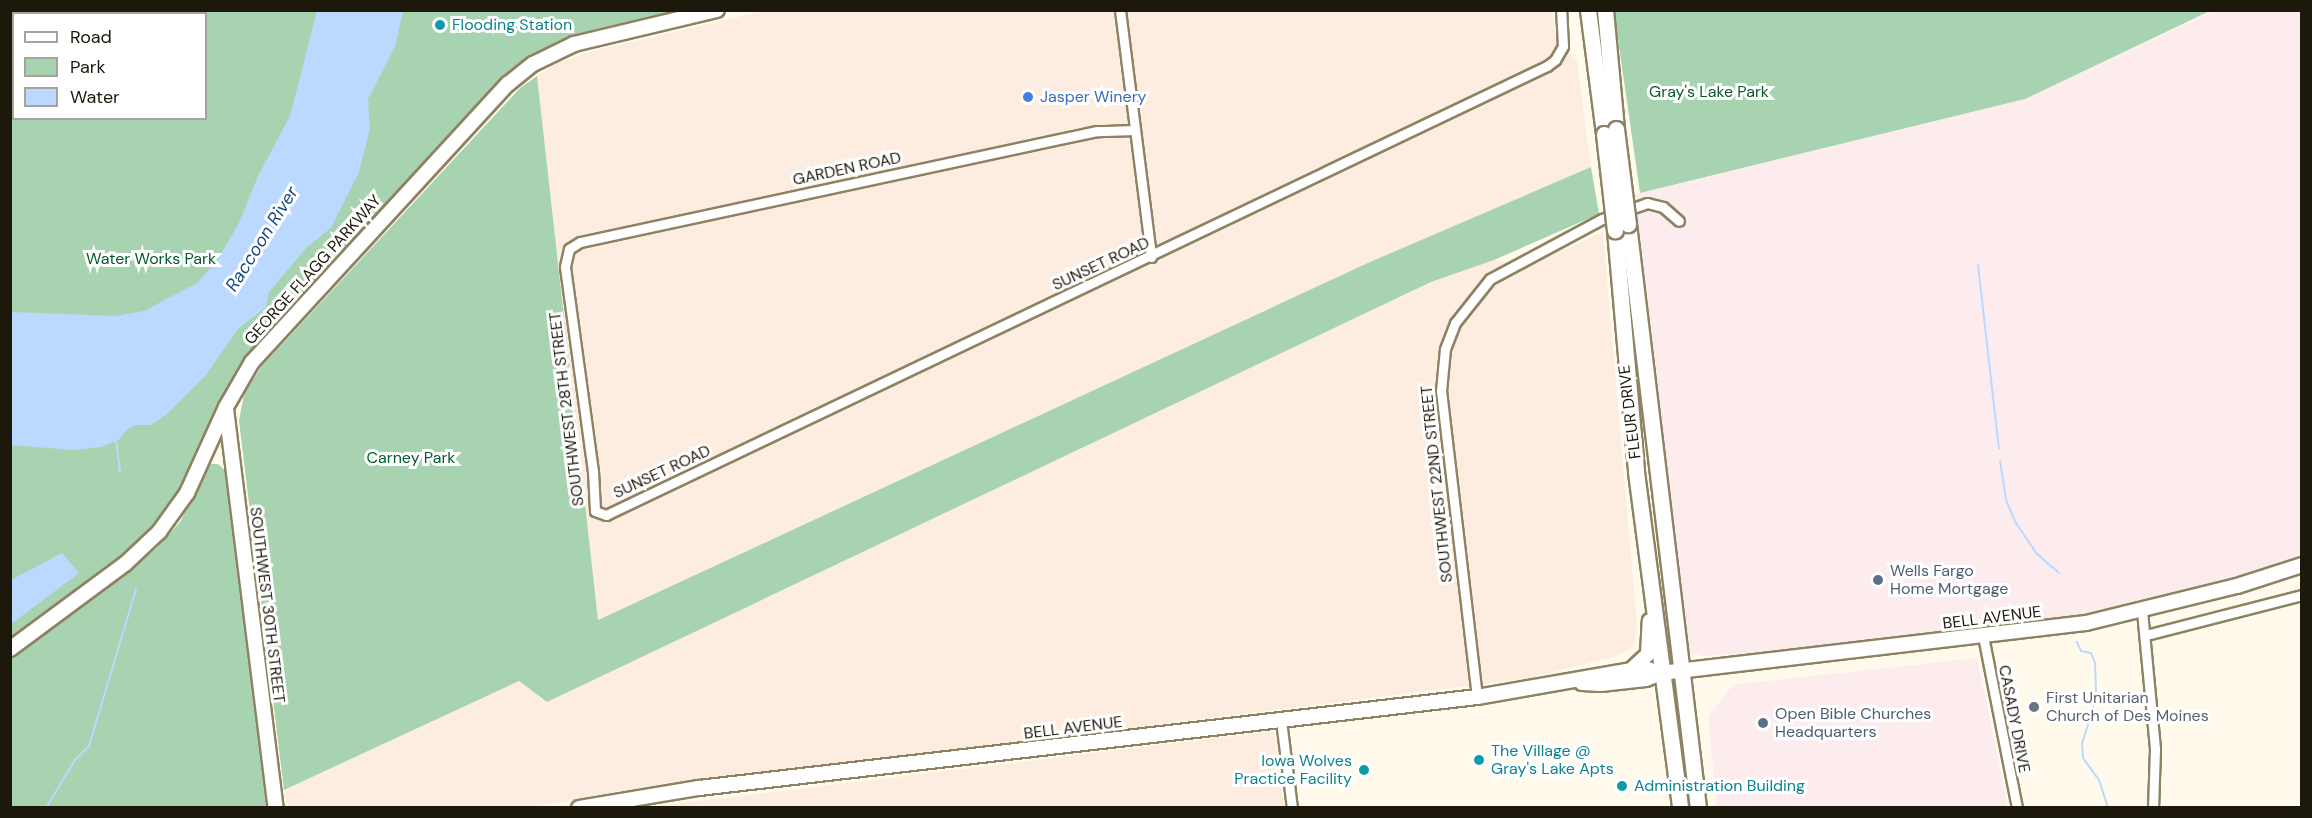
<!DOCTYPE html>
<html>
<head>
<meta charset="utf-8">
<style>
  body { margin:0 }
  #map { position:relative; width:2312px; height:818px; overflow:hidden; background:#fffaec; font-family:"DM Sans",sans-serif }
  div>[style] { position:absolute }
  .commercial>* { inset:0; background:#fceced }
  .industrial>* { inset:0; background:#fdede1 }
  .green>* { inset:0; background:#a8d3b1 }
  .water>* { inset:0; background:#bbd9ff }
  .stream>* { height:2px; margin:-1px; padding:0 1px; transform-origin:1px; border-radius:1px; background:#bbd9ff }
  .roads { filter:drop-shadow(2px 0 #8d8262) drop-shadow(-2px 0 #8d8262) drop-shadow(0 2px #8d8262) drop-shadow(0 -2px #8d8262) }
  .street>* { height:9px; margin:-4.5px; padding:0 4.5px; transform-origin:4.5px; border-radius:4.5px; background:#fff }
  .secondary>* { height:14px; margin:-7px; padding:0 7px; transform-origin:7px; border-radius:7px; background:#fff }
  .primary>* { height:15px; margin:-7.5px; padding:0 7.5px; transform-origin:7.5px; border-radius:7.5px; background:#fff }
  .bridges { filter:drop-shadow(2px 0 #8d8262) drop-shadow(-2px 0 #8d8262) drop-shadow(0 2px #8d8262) drop-shadow(0 -2px #8d8262) }
  .primary-bridge>* { height:15px; margin:-7.5px; padding:0 7.5px; transform-origin:7.5px; border-radius:7.5px; background:#fff }
  .dots>* { width:16px; height:16px; translate:-50% -50%; box-sizing:border-box; border:3px solid #fff; border-radius:50% }
  span { translate:-50% -50%; white-space:nowrap; text-align:center; line-height:1.15; -webkit-text-stroke:6px #fff; paint-order:stroke }
  .culture-label { font-size:16px; color:#0d838f }
  .left { translate:0 -50%; text-align:left }
  .right { translate:-100% -50%; text-align:right }
  .park-label { font-size:16px; color:#045929 }
  .shop-label { font-size:16px; color:#366cbe }
  .street-label { font-size:16px; color:#1c180b }
  .service-label { font-size:16px; color:#4e5e75 }
  .worship-label { font-size:16px; color:#5b616d }
  .water-label { font-size:18px; color:#17487f; font-style:italic }
  .frame { position:absolute; inset:0; border:12px solid #1c180b; pointer-events:none }
  .legend { position:absolute; left:12px; top:12px; width:195px; height:108px; box-sizing:border-box; background:#fff; border:2px solid #a4a39d; margin:0; padding:8px 10px; list-style:none; font-size:18px; color:#1c180b }
  .legend li { display:flex; align-items:center; gap:12px; height:30px }
  .legend b { width:30px; border:2px solid #a4a39d }
</style>
</head>
<body>
<div id="map">
  <div class="commercial">
    <div style="clip-path:polygon(2213px 11px,2301px 11px,2301px 565px,2142px 611px,1946px 640px,1702px 656px,1689px 652px,1685px 648px,1628px 224px,1636px 220px,1633px 195px,2025px 99px)"></div>
    <div style="clip-path:polygon(1977px 658px,2008px 807px,1717px 807px,1708px 716px,1733px 685px)"></div>
  </div>
  <div class="industrial">
    <div style="clip-path:polygon(764px 11px,1553px 11px,1556px 42px,1577px 61px,1591px 167px,1370px 262px,597px 620px,537px 76px,558px 63px,596px 50px)"></div>
    <div style="clip-path:polygon(1603px 232px,1637px 626px,1634px 646px,1617px 656px,1525px 679px,620px 791px,533px 807px,288px 807px,284px 790px,519px 681px,547px 702px,1431px 282px,1494px 260px,1527px 266px)"></div>
    <div style="clip-path:polygon(1274px 731px,1284px 807px,649px 807px)"></div>
  </div>
  <div class="green">
    <div style="clip-path:polygon(evenodd,11px 11px,699px 11px,552px 48px,266px 338px,182px 494px,137px 546px,11px 640px,11px 11px,14px 14px,206px 14px,206px 118px,14px 118px,14px 14px)"></div>
    <div style="clip-path:polygon(1614px 11px,1614px 10px,2210px 11px,2025px 99px,1640px 193px)"></div>
    <div style="clip-path:polygon(537px 76px,598px 620px,1370px 262px,1591px 167px,1599px 214px,1494px 260px,1431px 282px,547px 702px,519px 681px,284px 790px,239px 421px,244px 394px,262px 366px,520px 88px)"></div>
    <div style="clip-path:polygon(209px 464px,218px 464px,226px 471px,272px 807px,11px 807px,10px 657px,110px 587px,157px 548px,180px 522px)"></div>
  </div>
  <div class="water">
    <div style="clip-path:polygon(66px 11px,163px 11px,159px 14px)"></div>
    <div style="clip-path:polygon(317px 11px,403px 11px,395px 47px,368px 99px,370px 129px,359px 172px,331px 228px,307px 247px,269px 292px,265px 308px,238px 329px,206px 375px,167px 414px,151px 425px,136px 425px,125px 431px,120px 439px,102px 447px,73px 450px,11px 445px,11px 312px,115px 316px,144px 311px,197px 283px,217px 261px,239px 223px,258px 176px,290px 116px)"></div>
    <div style="clip-path:polygon(62px 553px,79px 573px,11px 624px,11px 580px)"></div>
  </div>
  <div class="stream">
    <div style="left:1978px;top:265px;width:185px;rotate:83.5deg"></div>
    <div style="left:116px;top:439px;width:33px;rotate:83deg"></div>
    <div style="left:2000px;top:461px;width:39px;rotate:81deg"></div>
    <div style="left:2006px;top:500px;width:25px;rotate:67deg"></div>
    <div style="left:2016px;top:523px;width:36px;rotate:56deg"></div>
    <div style="left:2036px;top:553px;width:30px;rotate:41deg"></div>
    <div style="left:2077px;top:642px;width:10px;rotate:66deg"></div>
    <div style="left:2081px;top:651px;width:10px;rotate:11deg"></div>
    <div style="left:2091px;top:653px;width:11px;rotate:68deg"></div>
    <div style="left:2095px;top:663px;width:35px;rotate:88deg"></div>
    <div style="left:2096px;top:698px;width:48px;rotate:106.9deg"></div>
    <div style="left:2082px;top:744px;width:14px;rotate:86deg"></div>
    <div style="left:2083px;top:758px;width:27px;rotate:54deg"></div>
    <div style="left:2099px;top:780px;width:29px;rotate:72deg"></div>
    <div style="left:46px;top:808px;width:56px;rotate:-58.9deg"></div>
    <div style="left:75px;top:760px;width:20px;rotate:-45deg"></div>
    <div style="left:89px;top:746px;width:164px;rotate:-73.3deg"></div>
  </div>
  <div class="roads">
    <div class="street">
      <div style="left:1120px;top:10px;width:249px;rotate:82.8deg"></div>
      <div style="left:1135px;top:130px;width:38px;rotate:178deg"></div>
      <div style="left:1097px;top:131px;width:529px;rotate:167.88deg"></div>
      <div style="left:580px;top:242px;width:13px;rotate:148deg"></div>
      <div style="left:569px;top:249px;width:18px;rotate:103deg"></div>
      <div style="left:565px;top:267px;width:206px;rotate:82.2deg"></div>
      <div style="left:593px;top:471px;width:40px;rotate:87.1deg"></div>
      <div style="left:595px;top:511px;width:12px;rotate:20deg"></div>
      <div style="left:606px;top:515px;width:1043px;rotate:-25.51deg"></div>
      <div style="left:1547px;top:66px;width:10px;rotate:-37deg"></div>
      <div style="left:1555px;top:60px;width:16px;rotate:-60deg"></div>
      <div style="left:1563px;top:46px;width:36px;rotate:-93deg"></div>
      <div style="left:2142px;top:611px;width:139px;rotate:84.6deg"></div>
      <div style="left:2155px;top:749px;width:59px;rotate:91.9deg"></div>
      <div style="left:2146px;top:635px;width:161px;rotate:-14.4deg"></div>
      <div style="left:1983px;top:636px;width:175px;rotate:78.8deg"></div>
      <div style="left:1477px;top:697px;width:308px;rotate:-96.7deg"></div>
      <div style="left:1441px;top:391px;width:42px;rotate:-84.6deg"></div>
      <div style="left:1445px;top:349px;width:28px;rotate:-69deg"></div>
      <div style="left:1455px;top:323px;width:56px;rotate:-51.5deg"></div>
      <div style="left:1490px;top:279px;width:127px;rotate:-28.2deg"></div>
      <div style="left:1602px;top:219px;width:48px;rotate:-19.6deg"></div>
      <div style="left:1647px;top:203px;width:16px;rotate:14deg"></div>
      <div style="left:1663px;top:207px;width:21px;rotate:41deg"></div>
      <div style="left:1281px;top:720px;width:89px;rotate:82.9deg"></div>
    </div>
    <div class="secondary">
      <div style="left:226px;top:409px;width:402px;rotate:82.9deg"></div>
      <div style="left:10px;top:649px;width:143px;rotate:-36.5deg"></div>
      <div style="left:125px;top:564px;width:47px;rotate:-43.3deg"></div>
      <div style="left:159px;top:532px;width:48px;rotate:-54.3deg"></div>
      <div style="left:187px;top:493px;width:94px;rotate:-65.6deg"></div>
      <div style="left:226px;top:407px;width:52px;rotate:-60deg"></div>
      <div style="left:252px;top:362px;width:378px;rotate:-47.4deg"></div>
      <div style="left:508px;top:84px;width:32px;rotate:-39deg"></div>
      <div style="left:533px;top:64px;width:46px;rotate:-26deg"></div>
      <div style="left:574px;top:44px;width:147px;rotate:-13.4deg"></div>
      <div style="left:1632px;top:669px;width:22px;rotate:-43deg"></div>
      <div style="left:1648px;top:654px;width:33px;rotate:-87deg"></div>
      <div style="left:1582px;top:683px;width:19px;rotate:3deg"></div>
      <div style="left:1601px;top:684px;width:45px;rotate:-6.3deg"></div>
      <div style="left:1646px;top:679px;width:16px;rotate:-22deg"></div>
      <div style="left:1661px;top:673px;width:428px;rotate:-6.7deg"></div>
      <div style="left:2086px;top:623px;width:155px;rotate:-13.8deg"></div>
      <div style="left:2237px;top:586px;width:68px;rotate:-17.9deg"></div>
      <div style="left:579px;top:808px;width:122px;rotate:-9.5deg"></div>
      <div style="left:699px;top:788px;width:783px;rotate:-6.67deg"></div>
      <div style="left:1477px;top:697px;width:169px;rotate:-9.9deg"></div>
      <div style="left:1644px;top:668px;width:18px;rotate:16deg"></div>
    </div>
    <div class="primary">
      <div style="left:1588px;top:10px;width:125px;rotate:82.6deg"></div>
      <div style="left:1605px;top:10px;width:120px;rotate:84.7deg"></div>
      <div style="left:1628px;top:224px;width:588px;rotate:83.16deg"></div>
      <div style="left:1615px;top:230px;width:243px;rotate:85deg"></div>
      <div style="left:1636px;top:472px;width:339px;rotate:82.5deg"></div>
    </div>
  </div>
  <div class="bridges">
    <div class="primary-bridge">
      <div style="left:1616px;top:129px;width:96px;rotate:82.8deg"></div>
      <div style="left:1604px;top:134px;width:97px;rotate:83.5deg"></div>
    </div>
  </div>
  <div class="dots">
    <div style="left:440px;top:25px;background:#0f9aa8"></div>
    <div style="left:1028px;top:97px;background:#3f7fe0"></div>
    <div style="left:1878px;top:580px;background:#5c6f8a"></div>
    <div style="left:2034px;top:707px;background:#6b7280"></div>
    <div style="left:1763px;top:723px;background:#5c6f8a"></div>
    <div style="left:1479px;top:760px;background:#0f9aa8"></div>
    <div style="left:1364px;top:770px;background:#0f9aa8"></div>
    <div style="left:1622px;top:786px;background:#0f9aa8"></div>
  </div>
  <div class="culture-label">
    <span class="left" style="left:452px;top:25px">Flooding Station</span>
    <span class="left" style="left:1491px;top:760px">The Village @<br>Gray's Lake Apts</span>
    <span class="right" style="left:1352px;top:770px">Iowa Wolves<br>Practice Facility</span>
    <span class="left" style="left:1634px;top:786px">Administration Building</span>
  </div>
  <div class="park-label">
    <span style="left:1709px;top:92px">Gray's Lake Park</span>
    <span style="left:151px;top:259px">Water Works Park</span>
    <span style="left:411px;top:458px">Carney Park</span>
  </div>
  <div class="shop-label">
    <span class="left" style="left:1040px;top:97px">Jasper Winery</span>
  </div>
  <div class="street-label">
    <span style="left:847px;top:169px;rotate:-12deg">GARDEN ROAD</span>
    <span style="left:1101px;top:264px;rotate:-25deg">SUNSET ROAD</span>
    <span style="left:313px;top:270px;rotate:-48deg">GEORGE FLAGG PARKWAY</span>
    <span style="left:567px;top:409px;rotate:-97deg">SOUTHWEST 28TH STREET</span>
    <span style="left:1630px;top:412px;rotate:-97deg">FLEUR DRIVE</span>
    <span style="left:662px;top:472px;rotate:-25deg">SUNSET ROAD</span>
    <span style="left:1437px;top:484px;rotate:-96deg">SOUTHWEST 22ND STREET</span>
    <span style="left:267px;top:605px;rotate:83deg">SOUTHWEST 30TH STREET</span>
    <span style="left:1992px;top:618px;rotate:-7deg">BELL AVENUE</span>
    <span style="left:2014px;top:719px;rotate:79deg">CASADY DRIVE</span>
    <span style="left:1073px;top:728px;rotate:-7deg">BELL AVENUE</span>
  </div>
  <div class="service-label">
    <span class="left" style="left:1890px;top:580px">Wells Fargo<br>Home Mortgage</span>
    <span class="left" style="left:1775px;top:723px">Open Bible Churches<br>Headquarters</span>
  </div>
  <div class="worship-label">
    <span class="left" style="left:2046px;top:707px">First Unitarian<br>Church of Des Moines</span>
  </div>
  <div class="water-label">
    <span style="left:262px;top:239px;rotate:-58deg">Raccoon River</span>
  </div>
  <div class="frame"></div>
  <ul class="legend">
  <li><b style="height:8px;background:#fff"></b>Road</li>
  <li><b style="height:16px;background:#a8d3b1"></b>Park</li>
  <li><b style="height:16px;background:#bbd9ff"></b>Water</li>
  </ul>
</div>
</body>
</html>
